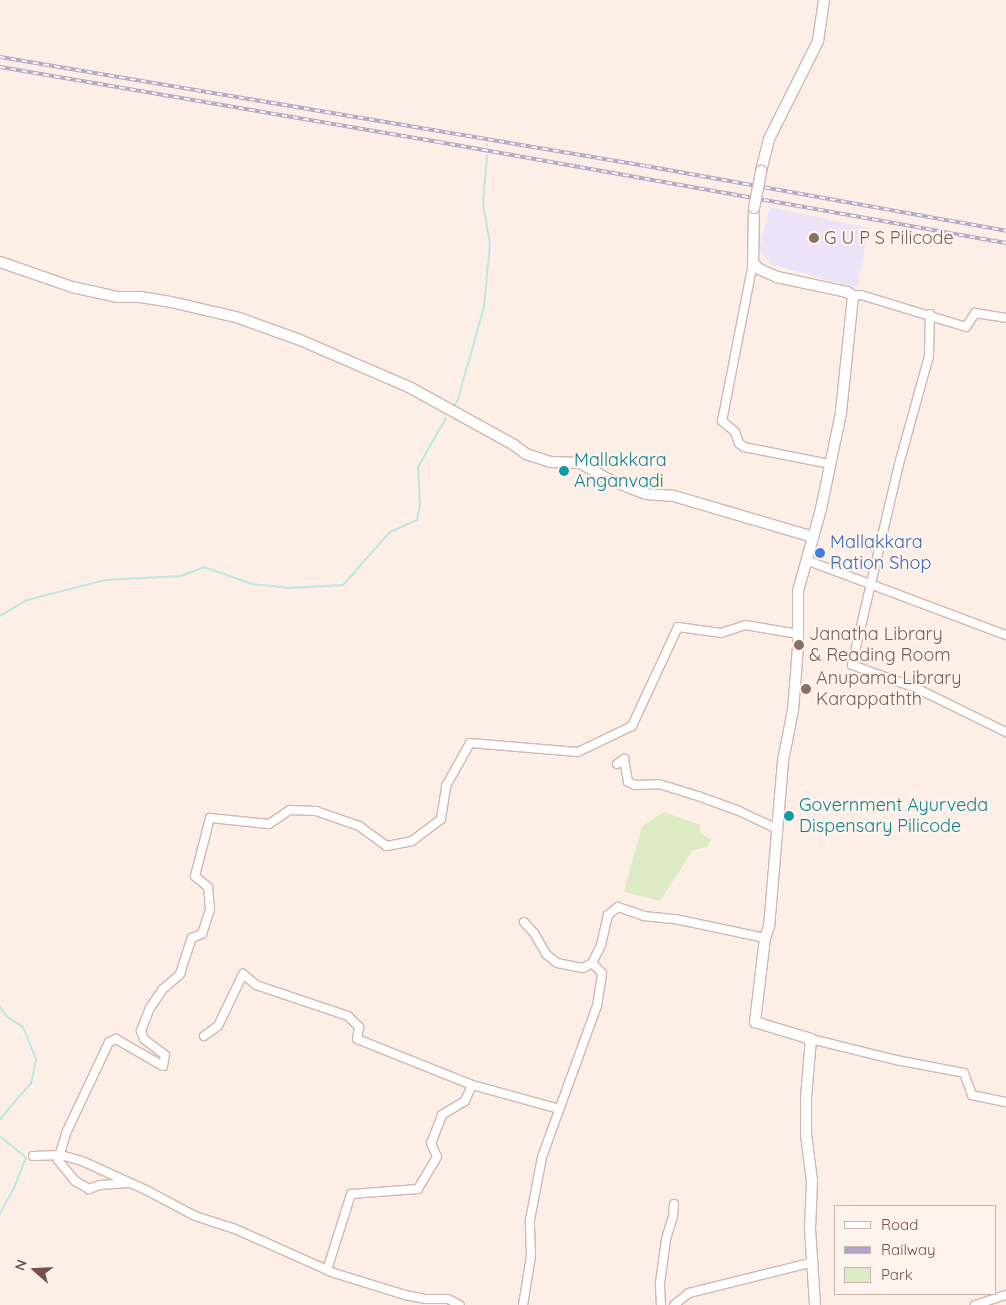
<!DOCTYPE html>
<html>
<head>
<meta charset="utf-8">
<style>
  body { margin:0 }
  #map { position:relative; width:1006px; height:1305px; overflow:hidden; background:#fdefe6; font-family:Quicksand,sans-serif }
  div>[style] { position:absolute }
  .education>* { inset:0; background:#ece3f9 }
  .green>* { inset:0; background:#dcebc4 }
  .stream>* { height:2px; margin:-1px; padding:0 1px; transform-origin:1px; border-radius:1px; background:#bae7e4 }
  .roads { filter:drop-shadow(1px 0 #d1b7ae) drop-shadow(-1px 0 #d1b7ae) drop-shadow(0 1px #d1b7ae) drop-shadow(0 -1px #d1b7ae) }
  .street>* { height:8px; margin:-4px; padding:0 4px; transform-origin:4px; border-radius:4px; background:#fff }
  .secondary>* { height:10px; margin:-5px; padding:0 5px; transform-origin:5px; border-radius:5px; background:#fff }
  .rail>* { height:4px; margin-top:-2px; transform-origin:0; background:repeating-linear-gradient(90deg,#fff4ed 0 5.5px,#b0a4c7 0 11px); box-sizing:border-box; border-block:1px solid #b0a4c7 }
  .bridges { filter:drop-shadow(1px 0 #d4b6ac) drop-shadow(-1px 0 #d4b6ac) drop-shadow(0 1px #d4b6ac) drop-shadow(0 -1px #d4b6ac) }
  .secondary-bridge>* { height:10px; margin:-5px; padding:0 5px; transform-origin:5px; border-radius:5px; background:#fff }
  .dots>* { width:14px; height:14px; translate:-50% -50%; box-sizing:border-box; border:2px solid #fff4ed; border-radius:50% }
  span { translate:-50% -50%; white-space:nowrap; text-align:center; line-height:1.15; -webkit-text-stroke:4.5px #fff4ed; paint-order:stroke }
  .education-label { font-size:18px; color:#785e54 }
  .left { translate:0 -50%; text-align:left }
  .culture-label { font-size:18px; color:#0d838f }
  .shop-label { font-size:18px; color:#366cbe }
  .legend { position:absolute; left:834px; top:1205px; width:162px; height:90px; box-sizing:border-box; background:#fff4ed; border:1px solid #c9b3ac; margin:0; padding:6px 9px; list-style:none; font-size:15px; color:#77514a }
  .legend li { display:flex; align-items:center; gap:10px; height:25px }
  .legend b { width:25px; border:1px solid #c9b3ac }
  .north { position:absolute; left:10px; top:1245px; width:50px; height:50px; -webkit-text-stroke:4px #fff4ed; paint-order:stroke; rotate:289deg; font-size:14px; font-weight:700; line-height:20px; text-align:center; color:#77514a }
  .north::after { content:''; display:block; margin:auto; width:18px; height:22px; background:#77514a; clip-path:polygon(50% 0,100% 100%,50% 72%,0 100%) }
</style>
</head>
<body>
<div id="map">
  <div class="education">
    <div style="clip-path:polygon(770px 207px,869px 228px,857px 288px,770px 264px,759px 248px)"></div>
  </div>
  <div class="green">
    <div style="clip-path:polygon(664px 812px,700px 825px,700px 833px,711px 840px,707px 847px,693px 850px,660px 901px,624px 892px,642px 826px)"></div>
  </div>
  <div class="stream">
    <div style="left:487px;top:144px;width:1px;rotate:90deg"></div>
    <div style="left:454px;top:406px;width:8px;rotate:-60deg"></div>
    <div style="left:458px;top:399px;width:96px;rotate:-74.2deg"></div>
    <div style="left:484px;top:307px;width:63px;rotate:-84.6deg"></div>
    <div style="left:490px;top:244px;width:41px;rotate:-99.9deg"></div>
    <div style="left:483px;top:204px;width:49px;rotate:-85.3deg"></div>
    <div style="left:0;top:616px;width:31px;rotate:-31deg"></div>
    <div style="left:27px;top:600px;width:81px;rotate:-14.4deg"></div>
    <div style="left:105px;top:580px;width:76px;rotate:-3deg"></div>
    <div style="left:181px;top:576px;width:25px;rotate:-21deg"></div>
    <div style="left:204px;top:567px;width:51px;rotate:19.5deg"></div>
    <div style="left:252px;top:584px;width:36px;rotate:6deg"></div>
    <div style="left:288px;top:588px;width:55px;rotate:-3.1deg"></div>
    <div style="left:343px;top:585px;width:71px;rotate:-48.4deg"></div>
    <div style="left:390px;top:532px;width:30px;rotate:-24deg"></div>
    <div style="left:417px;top:520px;width:16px;rotate:-79deg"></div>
    <div style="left:420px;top:504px;width:37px;rotate:-93deg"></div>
    <div style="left:418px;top:467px;width:56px;rotate:-60.3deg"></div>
    <div style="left:0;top:1007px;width:11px;rotate:56deg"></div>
    <div style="left:6px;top:1016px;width:20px;rotate:33deg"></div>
    <div style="left:23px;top:1027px;width:35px;rotate:68deg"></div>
    <div style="left:36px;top:1060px;width:24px;rotate:102deg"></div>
    <div style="left:31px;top:1083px;width:48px;rotate:130.7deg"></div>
    <div style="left:0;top:1136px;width:34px;rotate:40deg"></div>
    <div style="left:26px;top:1158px;width:32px;rotate:112deg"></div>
    <div style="left:14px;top:1188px;width:29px;rotate:119deg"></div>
  </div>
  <div class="roads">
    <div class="street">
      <div style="left:753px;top:263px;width:161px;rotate:101.1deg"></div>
      <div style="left:722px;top:421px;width:17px;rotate:40deg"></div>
      <div style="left:735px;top:432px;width:12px;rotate:70deg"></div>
      <div style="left:739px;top:443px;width:6px;rotate:39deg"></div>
      <div style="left:744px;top:447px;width:88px;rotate:11.2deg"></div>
      <div style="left:853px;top:296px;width:8px;rotate:-7deg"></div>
      <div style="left:861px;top:295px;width:110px;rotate:16.9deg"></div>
      <div style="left:966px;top:327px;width:17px;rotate:-57deg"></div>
      <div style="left:975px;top:313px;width:31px;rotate:9deg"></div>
      <div style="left:930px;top:314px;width:42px;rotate:91.4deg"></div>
      <div style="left:929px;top:356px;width:112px;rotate:105.5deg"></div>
      <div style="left:899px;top:464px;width:206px;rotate:103.2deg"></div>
      <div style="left:852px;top:665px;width:68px;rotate:19.8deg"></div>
      <div style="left:916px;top:688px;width:100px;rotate:26.1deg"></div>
      <div style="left:806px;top:560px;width:214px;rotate:20.6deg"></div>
      <div style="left:617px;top:764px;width:9px;rotate:-36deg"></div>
      <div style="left:624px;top:759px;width:23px;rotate:80deg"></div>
      <div style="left:628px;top:782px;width:8px;rotate:23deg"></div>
      <div style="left:635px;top:785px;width:24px;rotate:-2deg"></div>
      <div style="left:659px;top:784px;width:41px;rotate:17.1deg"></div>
      <div style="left:698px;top:796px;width:44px;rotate:20.1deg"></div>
      <div style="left:739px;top:811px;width:42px;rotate:25.3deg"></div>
      <div style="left:524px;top:922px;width:15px;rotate:48deg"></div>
      <div style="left:534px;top:933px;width:24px;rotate:60deg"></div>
      <div style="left:546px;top:954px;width:14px;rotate:39deg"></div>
      <div style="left:557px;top:963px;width:26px;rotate:11deg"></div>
      <div style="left:583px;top:968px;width:10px;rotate:-29deg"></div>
      <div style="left:592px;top:963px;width:20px;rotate:-63deg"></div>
      <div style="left:601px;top:945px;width:31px;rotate:-77deg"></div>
      <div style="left:608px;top:915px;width:13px;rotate:-39deg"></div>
      <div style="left:618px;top:907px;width:28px;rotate:19deg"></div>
      <div style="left:644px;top:916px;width:31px;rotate:6deg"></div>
      <div style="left:675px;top:919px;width:92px;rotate:11.9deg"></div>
      <div style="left:204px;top:1036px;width:17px;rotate:-36deg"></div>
      <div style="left:218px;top:1026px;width:58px;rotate:-64.3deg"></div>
      <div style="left:243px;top:974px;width:17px;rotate:40deg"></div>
      <div style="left:256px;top:985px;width:97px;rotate:18.6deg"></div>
      <div style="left:348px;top:1016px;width:16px;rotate:45deg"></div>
      <div style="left:359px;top:1027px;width:12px;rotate:99deg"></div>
      <div style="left:357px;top:1039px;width:124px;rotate:21.8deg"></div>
      <div style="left:472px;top:1085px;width:17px;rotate:114deg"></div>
      <div style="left:465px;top:1101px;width:27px;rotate:149deg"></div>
      <div style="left:442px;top:1115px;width:30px;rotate:111deg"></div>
      <div style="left:431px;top:1143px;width:15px;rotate:67deg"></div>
      <div style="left:437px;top:1157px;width:37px;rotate:121deg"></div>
      <div style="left:418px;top:1189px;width:67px;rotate:175.7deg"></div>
      <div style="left:351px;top:1194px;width:80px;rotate:107.5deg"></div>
      <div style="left:811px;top:1039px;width:88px;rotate:13.9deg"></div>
      <div style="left:896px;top:1060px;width:69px;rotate:10.8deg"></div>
      <div style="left:964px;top:1073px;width:23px;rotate:70deg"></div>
      <div style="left:972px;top:1095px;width:35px;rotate:12deg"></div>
      <div style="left:472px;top:1085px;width:90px;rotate:15.4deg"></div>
      <div style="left:33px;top:1156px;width:28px;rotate:-2deg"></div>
      <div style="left:61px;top:1155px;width:22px;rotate:16deg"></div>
      <div style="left:82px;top:1161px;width:70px;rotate:24.4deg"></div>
      <div style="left:146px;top:1190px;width:55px;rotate:28deg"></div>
      <div style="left:195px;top:1216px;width:40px;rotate:18deg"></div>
      <div style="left:233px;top:1228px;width:111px;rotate:24deg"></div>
      <div style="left:334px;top:1273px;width:74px;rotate:17.2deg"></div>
      <div style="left:405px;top:1295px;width:21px;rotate:11deg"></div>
      <div style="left:426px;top:1299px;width:22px"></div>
      <div style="left:448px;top:1299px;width:13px;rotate:27deg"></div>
      <div style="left:129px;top:1183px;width:29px;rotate:176deg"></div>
      <div style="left:100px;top:1185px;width:12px;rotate:160deg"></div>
      <div style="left:89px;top:1189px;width:16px;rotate:-150deg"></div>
      <div style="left:75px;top:1181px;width:27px;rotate:-129deg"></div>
      <div style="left:58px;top:1160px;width:30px;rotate:-73deg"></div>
      <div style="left:67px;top:1131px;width:98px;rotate:-64.7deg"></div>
      <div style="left:109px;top:1042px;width:8px;rotate:-23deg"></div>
      <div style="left:116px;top:1039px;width:54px;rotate:29.9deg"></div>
      <div style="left:163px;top:1066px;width:11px;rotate:-80deg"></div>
      <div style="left:165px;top:1055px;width:26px;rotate:-143deg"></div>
      <div style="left:144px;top:1039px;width:9px;rotate:-111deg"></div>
      <div style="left:141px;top:1031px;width:25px;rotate:-69deg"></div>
      <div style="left:150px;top:1008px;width:23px;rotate:-56deg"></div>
      <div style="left:163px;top:989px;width:23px;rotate:-41deg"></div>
      <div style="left:180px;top:974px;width:38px;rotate:-72deg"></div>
      <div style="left:192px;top:938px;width:11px;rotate:-22deg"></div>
      <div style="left:202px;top:934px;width:26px;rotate:-72deg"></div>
      <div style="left:210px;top:909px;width:22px;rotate:-95deg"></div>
      <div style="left:208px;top:887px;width:17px;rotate:-140deg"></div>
      <div style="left:195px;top:876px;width:60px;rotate:-75.5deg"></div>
      <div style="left:210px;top:818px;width:59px;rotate:5.8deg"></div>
      <div style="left:269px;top:824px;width:25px;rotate:-34deg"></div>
      <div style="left:290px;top:810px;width:26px;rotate:2deg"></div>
      <div style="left:316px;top:811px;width:46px;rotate:19.2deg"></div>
      <div style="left:359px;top:826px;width:34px;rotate:36deg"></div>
      <div style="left:387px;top:846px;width:25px;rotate:-11deg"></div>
      <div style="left:412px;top:841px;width:36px;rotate:-37deg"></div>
      <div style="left:441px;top:819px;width:33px;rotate:-81deg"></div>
      <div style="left:446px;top:786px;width:49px;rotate:-60.8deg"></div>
      <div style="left:470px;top:743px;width:108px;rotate:4.8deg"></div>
      <div style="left:578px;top:752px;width:60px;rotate:-25.7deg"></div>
      <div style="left:632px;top:726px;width:109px;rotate:-65.1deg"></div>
      <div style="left:678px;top:627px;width:43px;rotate:7.9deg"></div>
      <div style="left:721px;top:633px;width:25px;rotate:-18deg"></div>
      <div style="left:745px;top:625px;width:54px;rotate:9.6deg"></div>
      <div style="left:523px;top:1305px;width:50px;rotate:-80.7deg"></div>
      <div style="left:531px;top:1256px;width:36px;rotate:-92deg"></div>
      <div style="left:530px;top:1220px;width:64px;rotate:-79.2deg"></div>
      <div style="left:542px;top:1157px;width:161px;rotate:-70deg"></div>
      <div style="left:597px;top:1006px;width:33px;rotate:-81deg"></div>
      <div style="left:602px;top:973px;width:14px;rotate:-135deg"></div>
      <div style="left:661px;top:1305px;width:22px;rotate:-93deg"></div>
      <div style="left:660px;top:1283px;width:44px;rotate:-82.2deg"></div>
      <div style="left:666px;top:1239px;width:24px;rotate:-73deg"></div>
      <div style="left:673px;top:1216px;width:12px;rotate:-85deg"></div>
      <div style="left:674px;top:1305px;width:19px;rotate:-39deg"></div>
      <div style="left:689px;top:1293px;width:128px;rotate:-14deg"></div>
      <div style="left:975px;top:1305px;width:33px;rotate:-18deg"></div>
    </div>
    <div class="secondary">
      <div style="left:761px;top:171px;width:33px;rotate:-76deg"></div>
      <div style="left:769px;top:139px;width:110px;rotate:-63.4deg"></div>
      <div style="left:818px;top:41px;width:41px;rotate:-81.7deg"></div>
      <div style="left:754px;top:208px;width:55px;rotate:91deg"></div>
      <div style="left:753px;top:263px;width:8px;rotate:45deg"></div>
      <div style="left:759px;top:269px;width:20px;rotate:24deg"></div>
      <div style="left:777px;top:277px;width:72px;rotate:12.1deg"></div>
      <div style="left:847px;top:292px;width:7px;rotate:34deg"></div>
      <div style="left:853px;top:296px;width:118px;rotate:95.9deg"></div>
      <div style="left:841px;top:413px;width:98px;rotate:101.8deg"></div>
      <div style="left:821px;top:509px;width:85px;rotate:105.7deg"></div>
      <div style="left:798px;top:591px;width:56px;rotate:90deg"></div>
      <div style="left:798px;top:647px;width:63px;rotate:94.5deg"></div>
      <div style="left:793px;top:710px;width:52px;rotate:101.1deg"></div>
      <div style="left:783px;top:761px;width:166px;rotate:94.8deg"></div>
      <div style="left:769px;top:926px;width:13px;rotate:108deg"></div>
      <div style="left:765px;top:938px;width:85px;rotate:96.8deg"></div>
      <div style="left:755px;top:1022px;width:59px;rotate:16.9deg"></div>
      <div style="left:811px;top:1039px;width:58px;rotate:94.9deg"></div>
      <div style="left:806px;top:1097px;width:37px;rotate:90deg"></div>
      <div style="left:806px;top:1134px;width:47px;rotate:82.7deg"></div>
      <div style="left:812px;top:1181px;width:48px;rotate:92.4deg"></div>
      <div style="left:810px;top:1229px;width:76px;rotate:86.2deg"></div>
      <div style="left:0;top:262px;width:76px;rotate:19.1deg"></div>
      <div style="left:72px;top:287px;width:46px;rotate:12.5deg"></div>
      <div style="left:117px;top:297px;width:23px"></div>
      <div style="left:140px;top:297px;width:31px;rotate:9deg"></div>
      <div style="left:171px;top:302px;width:70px;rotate:13.2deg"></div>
      <div style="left:239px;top:318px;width:65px;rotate:19.8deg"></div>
      <div style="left:300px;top:340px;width:119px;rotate:23.3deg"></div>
      <div style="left:409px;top:387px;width:120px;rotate:28.9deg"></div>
      <div style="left:514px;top:445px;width:15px;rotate:37deg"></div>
      <div style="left:526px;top:454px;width:26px;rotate:18deg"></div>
      <div style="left:551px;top:462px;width:29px;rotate:2deg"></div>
      <div style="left:580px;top:463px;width:32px;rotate:30deg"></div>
      <div style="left:608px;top:479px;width:41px;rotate:21.5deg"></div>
      <div style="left:646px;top:494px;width:28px;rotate:4deg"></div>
      <div style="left:674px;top:496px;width:145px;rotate:16.4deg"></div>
    </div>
  </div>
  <div class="rail">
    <div style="left:0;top:57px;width:655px;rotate:9.58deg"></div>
    <div style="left:646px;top:166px;width:366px;rotate:10.2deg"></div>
    <div style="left:0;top:67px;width:445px;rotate:9.7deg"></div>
    <div style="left:439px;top:142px;width:576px;rotate:10.1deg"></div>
  </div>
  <div class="bridges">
    <div class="secondary-bridge">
      <div style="left:754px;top:208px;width:38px;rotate:-79deg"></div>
    </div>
  </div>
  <div class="dots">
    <div style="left:814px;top:238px;background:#8d6e63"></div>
    <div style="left:564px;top:471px;background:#0f9aa8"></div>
    <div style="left:820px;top:553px;background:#3f7fe0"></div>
    <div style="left:799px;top:645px;background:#8d6e63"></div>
    <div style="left:806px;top:689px;background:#8d6e63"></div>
    <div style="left:789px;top:816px;background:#0f9aa8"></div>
  </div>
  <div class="education-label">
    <span class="left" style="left:824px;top:238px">G U P S Pilicode</span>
    <span class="left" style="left:809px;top:645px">Janatha Library<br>&amp; Reading Room</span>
    <span class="left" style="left:816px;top:689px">Anupama Library<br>Karappathth</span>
  </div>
  <div class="culture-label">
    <span class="left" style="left:574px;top:471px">Mallakkara<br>Anganvadi</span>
    <span class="left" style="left:799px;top:816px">Government Ayurveda<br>Dispensary Pilicode</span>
  </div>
  <div class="shop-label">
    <span class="left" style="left:830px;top:553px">Mallakkara<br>Ration Shop</span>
  </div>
  <ul class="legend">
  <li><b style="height:6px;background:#fff"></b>Road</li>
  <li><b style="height:6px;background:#b0a4c7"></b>Railway</li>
  <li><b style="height:14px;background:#dcebc4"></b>Park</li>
  </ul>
  <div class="north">N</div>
</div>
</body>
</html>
